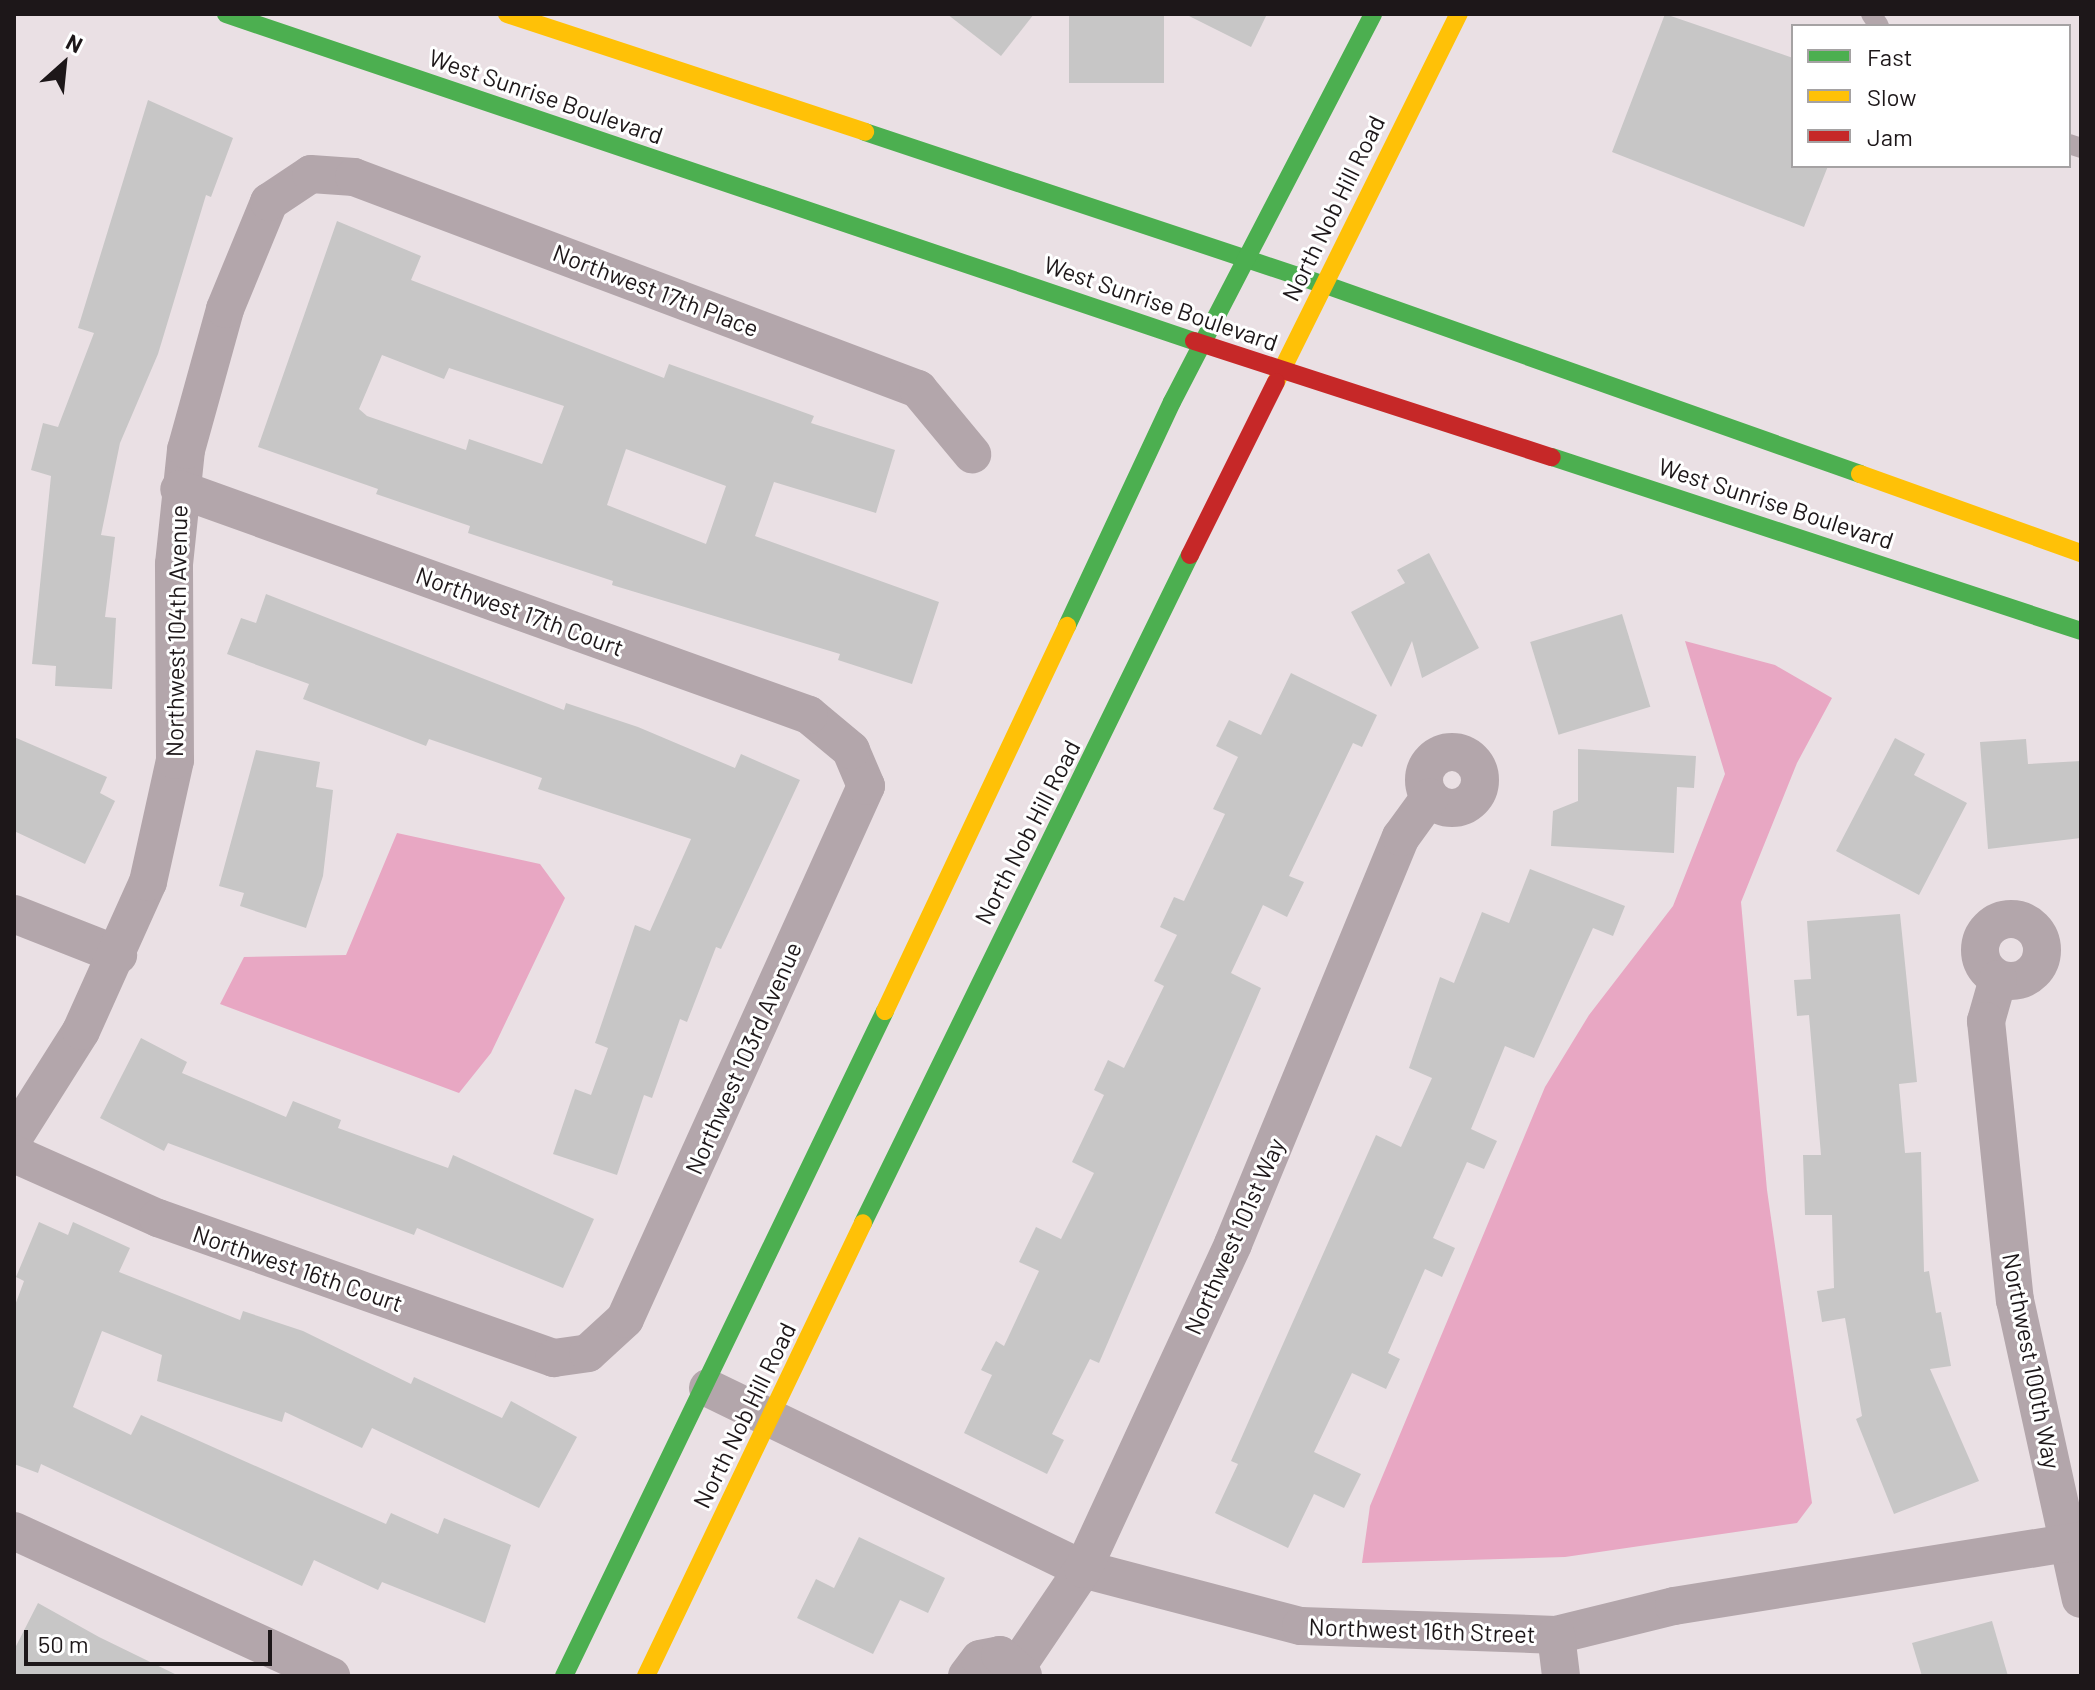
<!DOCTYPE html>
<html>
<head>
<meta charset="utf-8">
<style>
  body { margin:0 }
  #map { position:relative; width:2095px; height:1690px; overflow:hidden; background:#eae0e4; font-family:Barlow,sans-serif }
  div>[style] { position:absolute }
  .water>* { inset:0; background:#e8a7c3 }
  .building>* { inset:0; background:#c7c6c6; transform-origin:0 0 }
  .lane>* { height:20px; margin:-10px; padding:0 10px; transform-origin:10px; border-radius:10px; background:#b3a6ab }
  .street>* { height:38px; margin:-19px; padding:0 19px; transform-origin:19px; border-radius:19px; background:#b3a6ab }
  .street>.ring { margin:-19px; padding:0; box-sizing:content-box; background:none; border:38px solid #b3a6ab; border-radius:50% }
  .fast>* { height:18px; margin:-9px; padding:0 9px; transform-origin:9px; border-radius:9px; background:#4caf50 }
  .slow>* { height:18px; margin:-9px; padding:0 9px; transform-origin:9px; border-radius:9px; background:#ffc107 }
  .jam>* { height:18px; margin:-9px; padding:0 9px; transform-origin:9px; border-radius:9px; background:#c62828 }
  span { translate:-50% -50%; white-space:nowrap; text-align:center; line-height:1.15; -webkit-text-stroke:6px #fff; paint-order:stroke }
  .street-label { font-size:24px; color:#1d1719 }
  .frame { position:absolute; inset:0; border:16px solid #1d1719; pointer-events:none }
  .legend { position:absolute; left:1791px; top:24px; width:280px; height:144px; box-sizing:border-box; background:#fff; border:2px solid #a5a2a3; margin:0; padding:10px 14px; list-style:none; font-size:24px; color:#1d1719 }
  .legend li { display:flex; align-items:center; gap:16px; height:40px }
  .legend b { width:40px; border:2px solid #a5a2a3 }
  .north { position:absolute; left:24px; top:24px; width:80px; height:80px; -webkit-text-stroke:6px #fff; paint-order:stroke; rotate:27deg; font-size:22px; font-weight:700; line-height:32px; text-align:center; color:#1d1719 }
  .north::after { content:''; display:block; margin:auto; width:28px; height:36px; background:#1d1719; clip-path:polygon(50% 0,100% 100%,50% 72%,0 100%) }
  .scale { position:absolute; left:24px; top:1630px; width:248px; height:36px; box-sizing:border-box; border:4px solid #1d1719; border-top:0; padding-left:10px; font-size:24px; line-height:28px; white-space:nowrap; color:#1d1719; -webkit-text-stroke:6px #fff; paint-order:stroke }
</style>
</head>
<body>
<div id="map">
  <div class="water">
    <div style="clip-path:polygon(1685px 641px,1775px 665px,1832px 698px,1797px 763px,1741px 902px,1767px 1190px,1812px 1503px,1797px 1523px,1565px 1557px,1362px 1563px,1370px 1506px,1545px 1087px,1589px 1015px,1673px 906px,1725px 774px)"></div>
    <div style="clip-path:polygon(397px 833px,540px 864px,565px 898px,491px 1053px,459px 1093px,220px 1004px,244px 957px,346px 955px)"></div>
  </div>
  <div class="building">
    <div style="clip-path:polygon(947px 14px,1034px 14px,1001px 56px)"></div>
    <div style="left:1069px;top:14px;width:95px;height:69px"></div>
    <div style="clip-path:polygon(1185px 14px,1267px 14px,1251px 47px)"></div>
    <div style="clip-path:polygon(1665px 14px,1793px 58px,1793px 166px,1828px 166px,1804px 227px,1612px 152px)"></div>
    <div style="clip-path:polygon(148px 100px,233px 138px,211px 197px,206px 195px,158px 354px,120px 443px,101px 535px,115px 537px,105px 617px,116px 618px,112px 689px,55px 686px,56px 666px,32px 664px,51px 476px,31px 470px,43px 423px,58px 427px,94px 333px,78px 328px)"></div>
    <div style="clip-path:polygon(evenodd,337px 221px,421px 256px,411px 280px,664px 378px,669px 364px,814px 416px,811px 423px,895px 450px,876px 513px,774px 482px,755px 536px,939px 602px,912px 684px,838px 660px,840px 654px,612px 585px,613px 581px,468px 533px,470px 526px,376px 494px,378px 489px,258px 447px,337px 221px,382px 355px,444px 379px,449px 368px,564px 406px,542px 464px,469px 439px,466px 450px,367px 416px,359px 409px,382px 355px,337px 221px,626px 449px,726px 486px,706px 544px,607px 505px,626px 449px)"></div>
    <div style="clip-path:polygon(1429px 553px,1479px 648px,1422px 678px,1412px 641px,1391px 687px,1351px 612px,1405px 583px,1397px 570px)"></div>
    <div style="clip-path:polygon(266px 594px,564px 710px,566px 703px,638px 727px,735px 768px,741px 754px,800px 780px,721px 949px,716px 947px,687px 1022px,680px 1019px,652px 1098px,644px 1095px,617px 1175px,553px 1154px,575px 1089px,591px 1095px,608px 1048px,595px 1043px,635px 925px,650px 931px,691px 839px,538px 789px,542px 778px,429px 739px,426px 746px,303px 699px,309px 684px,227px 654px,241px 618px,256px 623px)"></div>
    <div style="left:1622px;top:614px;width:97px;height:96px;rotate:73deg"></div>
    <div style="clip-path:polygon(1291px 673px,1377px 715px,1362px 747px,1353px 743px,1289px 876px,1304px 882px,1287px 917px,1263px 905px,1231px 973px,1261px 988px,1099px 1363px,1090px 1359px,1052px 1434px,1064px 1440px,1047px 1474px,964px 1433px,992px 1375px,981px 1370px,996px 1341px,1004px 1346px,1039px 1271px,1019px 1262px,1036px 1227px,1061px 1239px,1094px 1173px,1072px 1162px,1104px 1095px,1094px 1090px,1108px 1060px,1124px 1068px,1164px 986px,1154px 981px,1177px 935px,1160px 927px,1174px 897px,1184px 901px,1225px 814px,1213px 809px,1238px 757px,1216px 746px,1229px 720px,1261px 735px)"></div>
    <div style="clip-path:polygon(14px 737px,107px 777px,100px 793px,115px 801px,85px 864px,14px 831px)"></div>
    <div style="clip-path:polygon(1895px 738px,1925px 754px,1914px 775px,1967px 803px,1919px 895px,1836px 851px)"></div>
    <div style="clip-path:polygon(2026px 739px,2028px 764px,2081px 761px,2081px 838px,1988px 849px,1980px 742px)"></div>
    <div style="clip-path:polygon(1578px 749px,1696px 756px,1694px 788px,1677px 787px,1674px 853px,1551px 846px,1553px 811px,1578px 801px)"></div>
    <div style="clip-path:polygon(256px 750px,320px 762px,316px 787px,333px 790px,323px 876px,306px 928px,240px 906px,244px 893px,219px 886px)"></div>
    <div style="clip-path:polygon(1530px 869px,1625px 906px,1613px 936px,1593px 928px,1534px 1058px,1505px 1046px,1471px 1129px,1497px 1141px,1484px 1169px,1467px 1162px,1433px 1238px,1455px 1248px,1442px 1277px,1425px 1269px,1388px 1353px,1400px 1359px,1386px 1389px,1352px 1373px,1314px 1452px,1361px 1474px,1344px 1508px,1314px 1494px,1288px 1548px,1215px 1513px,1238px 1464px,1231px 1461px,1376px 1135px,1401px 1147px,1432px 1078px,1409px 1068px,1440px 977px,1454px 983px,1482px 912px,1509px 923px)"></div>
    <div style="clip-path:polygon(1900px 914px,1917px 1082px,1899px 1084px,1905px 1153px,1921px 1152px,1924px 1272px,1929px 1271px,1936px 1313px,1941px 1312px,1951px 1366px,1930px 1369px,1979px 1481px,1894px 1514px,1856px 1419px,1862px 1416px,1845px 1318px,1822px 1322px,1817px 1291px,1834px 1288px,1832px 1215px,1805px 1215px,1803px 1155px,1821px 1155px,1809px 1015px,1797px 1016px,1794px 980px,1811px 979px,1807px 921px)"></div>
    <div style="clip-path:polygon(141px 1038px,187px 1062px,182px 1073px,286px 1117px,293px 1101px,341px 1120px,338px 1128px,448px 1168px,453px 1155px,594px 1219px,563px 1288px,417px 1228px,414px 1235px,168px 1143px,164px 1151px,100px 1118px)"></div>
    <div style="clip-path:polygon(39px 1222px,68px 1235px,73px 1222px,130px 1248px,119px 1272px,240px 1320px,243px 1311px,303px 1331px,411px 1384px,414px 1377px,502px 1418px,511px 1401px,577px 1437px,539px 1508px,372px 1428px,362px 1448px,285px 1412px,282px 1422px,157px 1381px,162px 1355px,102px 1331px,73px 1407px,131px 1435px,141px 1415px,386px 1524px,391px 1513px,438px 1534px,444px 1518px,511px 1545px,485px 1623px,382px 1582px,378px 1590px,314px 1560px,302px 1586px,41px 1464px,38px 1473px,14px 1464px,14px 1308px,24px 1281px,16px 1277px)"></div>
    <div style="clip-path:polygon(859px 1537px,945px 1578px,928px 1613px,900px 1600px,873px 1654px,797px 1618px,816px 1579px,834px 1588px)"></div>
    <div style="clip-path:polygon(38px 1603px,99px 1637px,179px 1676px,14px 1676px,14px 1650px)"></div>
    <div style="clip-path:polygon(1992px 1621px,2008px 1676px,1922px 1676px,1912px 1643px)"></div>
  </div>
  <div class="lane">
    <div style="left:1871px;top:14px;width:14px;rotate:56deg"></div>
    <div style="left:2069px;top:144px;width:13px;rotate:18deg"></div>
  </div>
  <div class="street">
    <div class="ring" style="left:1424px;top:752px;width:18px;height:18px"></div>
    <div style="left:14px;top:914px;width:112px;rotate:21.5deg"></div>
    <div class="ring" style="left:1980px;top:919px;width:24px;height:24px"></div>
    <div style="left:1998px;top:979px;width:44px;rotate:105.9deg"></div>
    <div style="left:1986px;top:1021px;width:281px;rotate:84.1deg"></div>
    <div style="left:2015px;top:1300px;width:306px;rotate:77.6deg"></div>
    <div style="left:14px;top:1137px;width:125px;rotate:-57.7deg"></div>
    <div style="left:81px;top:1031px;width:163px;rotate:-65.8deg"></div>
    <div style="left:148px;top:882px;width:125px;rotate:-77.5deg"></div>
    <div style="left:175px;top:760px;width:196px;rotate:-90.3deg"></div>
    <div style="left:174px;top:564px;width:115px;rotate:-84deg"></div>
    <div style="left:186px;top:450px;width:146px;rotate:-74.5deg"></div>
    <div style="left:225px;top:309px;width:116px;rotate:-67.6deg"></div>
    <div style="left:269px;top:202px;width:50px;rotate:-33.7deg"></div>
    <div style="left:311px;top:174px;width:43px;rotate:4deg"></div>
    <div style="left:354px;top:177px;width:603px;rotate:20.6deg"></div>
    <div style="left:918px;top:389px;width:85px;rotate:50.3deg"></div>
    <div style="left:14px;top:1154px;width:158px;rotate:24deg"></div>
    <div style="left:158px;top:1218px;width:420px;rotate:19.5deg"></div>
    <div style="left:554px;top:1358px;width:34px;rotate:-8deg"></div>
    <div style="left:588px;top:1353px;width:50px;rotate:-42.6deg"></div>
    <div style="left:625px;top:1319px;width:585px;rotate:-65.67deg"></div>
    <div style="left:866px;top:786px;width:39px;rotate:-113deg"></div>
    <div style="left:851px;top:750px;width:55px;rotate:-140.2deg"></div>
    <div style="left:809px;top:715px;width:669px;rotate:-160.27deg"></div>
    <div style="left:708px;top:1388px;width:416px;rotate:25.8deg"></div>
    <div style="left:1083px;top:1569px;width:225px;rotate:14.7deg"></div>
    <div style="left:1301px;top:1626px;width:255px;rotate:2deg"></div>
    <div style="left:1556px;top:1635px;width:122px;rotate:-13.8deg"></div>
    <div style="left:1674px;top:1606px;width:412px;rotate:-9.1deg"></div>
    <div style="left:14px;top:1531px;width:349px;rotate:24.6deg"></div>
    <div style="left:1556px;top:1635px;width:41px;rotate:83deg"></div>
    <div style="left:1018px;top:1665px;width:116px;rotate:-55.9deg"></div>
    <div style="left:1083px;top:1569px;width:358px;rotate:-65.2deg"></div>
    <div style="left:1233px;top:1244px;width:440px;rotate:-67.6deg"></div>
    <div style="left:1401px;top:837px;width:49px;rotate:-54.1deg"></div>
    <div style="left:967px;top:1676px;width:21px;rotate:-53deg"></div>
    <div style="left:980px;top:1659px;width:20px;rotate:-11deg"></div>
    <div style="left:1000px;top:1655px;width:31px;rotate:42deg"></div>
  </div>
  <div class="fast">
    <div style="left:226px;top:14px;width:1022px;rotate:18.67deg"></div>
    <div style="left:865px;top:132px;width:483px;rotate:18.4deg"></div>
    <div style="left:1323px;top:284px;width:570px;rotate:19.48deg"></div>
    <div style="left:1552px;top:457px;width:557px;rotate:18.21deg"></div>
    <div style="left:1067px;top:626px;width:247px;rotate:-64.9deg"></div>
    <div style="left:1172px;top:402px;width:437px;rotate:-62.6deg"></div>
    <div style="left:863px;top:1223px;width:744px;rotate:-63.92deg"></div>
    <div style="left:564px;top:1676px;width:738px;rotate:-64.23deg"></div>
  </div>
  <div class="slow">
    <div style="left:507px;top:14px;width:377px;rotate:18.2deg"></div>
    <div style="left:1276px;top:382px;width:411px;rotate:-63.6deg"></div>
    <div style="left:1860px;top:474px;width:235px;rotate:19.7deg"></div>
    <div style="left:885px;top:1011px;width:426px;rotate:-64.7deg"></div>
    <div style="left:646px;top:1676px;width:502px;rotate:-64.4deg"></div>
  </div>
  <div class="jam">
    <div style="left:1194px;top:341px;width:376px;rotate:18deg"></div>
    <div style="left:1190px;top:555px;width:193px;rotate:-63.6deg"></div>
  </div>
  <div class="street-label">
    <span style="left:546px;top:96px;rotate:19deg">West Sunrise Boulevard</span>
    <span style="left:1333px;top:208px;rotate:-64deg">North Nob Hill Road</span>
    <span style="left:656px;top:290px;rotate:21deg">Northwest 17th Place</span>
    <span style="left:1161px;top:303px;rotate:19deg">West Sunrise Boulevard</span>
    <span style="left:1776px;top:503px;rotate:18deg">West Sunrise Boulevard</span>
    <span style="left:520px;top:611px;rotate:20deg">Northwest 17th Court</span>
    <span style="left:176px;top:631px;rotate:-89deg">Northwest 104th Avenue</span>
    <span style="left:1027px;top:832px;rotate:-63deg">North Nob Hill Road</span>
    <span style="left:743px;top:1058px;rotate:-66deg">Northwest 103rd Avenue</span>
    <span style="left:1234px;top:1236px;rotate:-66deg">Northwest 101st Way</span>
    <span style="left:298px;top:1268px;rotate:19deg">Northwest 16th Court</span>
    <span style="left:2032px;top:1361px;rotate:79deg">Northwest 100th Way</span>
    <span style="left:744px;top:1415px;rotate:-64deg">North Nob Hill Road</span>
    <span style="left:1422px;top:1630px;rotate:2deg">Northwest 16th Street</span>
  </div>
  <div class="frame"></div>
  <ul class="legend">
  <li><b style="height:10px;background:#4caf50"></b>Fast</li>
  <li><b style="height:10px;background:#ffc107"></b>Slow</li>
  <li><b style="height:10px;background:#c62828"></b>Jam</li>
  </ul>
  <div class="north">N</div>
  <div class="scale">50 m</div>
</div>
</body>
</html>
